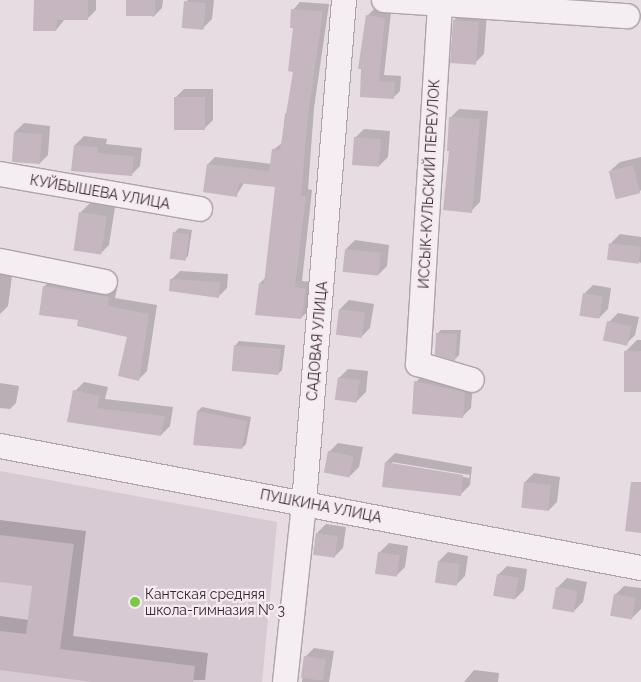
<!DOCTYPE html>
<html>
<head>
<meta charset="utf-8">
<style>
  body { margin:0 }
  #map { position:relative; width:641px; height:682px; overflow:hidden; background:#e6dce2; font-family:Raleway,sans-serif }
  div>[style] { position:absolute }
  .built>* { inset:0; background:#d7cad2 }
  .shadow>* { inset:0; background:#0003 }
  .building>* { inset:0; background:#c5b6c0; transform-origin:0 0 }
  .roads { filter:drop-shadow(1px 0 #afa2aa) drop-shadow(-1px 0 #afa2aa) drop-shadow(0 1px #afa2aa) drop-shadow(0 -1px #afa2aa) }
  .minor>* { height:24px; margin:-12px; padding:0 12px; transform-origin:12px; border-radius:12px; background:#f4eef2 }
  .dots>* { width:14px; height:14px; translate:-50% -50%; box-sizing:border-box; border:2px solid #f4ebf1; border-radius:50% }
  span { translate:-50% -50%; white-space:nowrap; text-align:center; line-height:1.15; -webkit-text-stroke:4.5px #f4ebf1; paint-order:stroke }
  .street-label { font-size:14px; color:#3b2633 }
  .poi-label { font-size:14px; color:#3b2633 }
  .left { translate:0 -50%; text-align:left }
</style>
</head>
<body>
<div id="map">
  <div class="built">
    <div style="clip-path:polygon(0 471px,277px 522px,262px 682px,0 682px)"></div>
  </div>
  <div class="shadow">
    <div style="clip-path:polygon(35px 0,96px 0,96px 10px,87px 19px,65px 19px,56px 30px)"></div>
    <div style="clip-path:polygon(127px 0,163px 0,162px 8px,153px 17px)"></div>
    <div style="clip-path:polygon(187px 0,214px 0,212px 19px,203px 28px)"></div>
    <div style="clip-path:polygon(300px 2px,329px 4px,314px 108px,308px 189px,312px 190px,302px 281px,313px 282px,308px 311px,301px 318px,260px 283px,266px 277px,276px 186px,244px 183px,236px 196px,208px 164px,215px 157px,272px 164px,273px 150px,282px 143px,285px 114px,290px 109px,295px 71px,293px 10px)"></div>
    <div style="clip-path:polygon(374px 9px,391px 12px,384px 75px,401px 76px,400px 91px,393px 98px,361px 96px,367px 16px)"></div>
    <div style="clip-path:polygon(463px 11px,487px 13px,484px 54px,475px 63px,454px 20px)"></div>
    <div style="clip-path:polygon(184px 89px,213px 89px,213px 120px,204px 129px,175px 98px)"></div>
    <div style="clip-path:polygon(459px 109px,488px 111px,480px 202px,471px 211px,451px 150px,450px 118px)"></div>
    <div style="clip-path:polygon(24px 123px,50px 126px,48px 155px,39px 164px,15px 132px)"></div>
    <div style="clip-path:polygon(364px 129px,390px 131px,388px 157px,379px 166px,355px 138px)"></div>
    <div style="clip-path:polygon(84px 136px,107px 139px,106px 144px,142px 148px,140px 166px,131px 175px,72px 170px,75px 145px)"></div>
    <div style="clip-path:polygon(641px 157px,641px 190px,639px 192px,611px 170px,620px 162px)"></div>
    <div style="clip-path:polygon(90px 203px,115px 207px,109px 245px,100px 254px,75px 250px,81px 212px)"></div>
    <div style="clip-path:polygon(179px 228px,192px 230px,188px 256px,184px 260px,175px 232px)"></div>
    <div style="clip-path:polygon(620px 234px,641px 237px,641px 263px,611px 243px)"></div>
    <div style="clip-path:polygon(355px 240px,389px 245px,387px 266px,378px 275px,346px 249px)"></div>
    <div style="clip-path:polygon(180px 271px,228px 274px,227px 288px,218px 297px,171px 280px)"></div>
    <div style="clip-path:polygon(0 274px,12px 276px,8px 306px,0 314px)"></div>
    <div style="clip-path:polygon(52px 278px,117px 289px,115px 298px,157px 305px,147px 371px,138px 380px,128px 336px,80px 319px,44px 287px)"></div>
    <div style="clip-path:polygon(593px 285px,611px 288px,608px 309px,599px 318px,584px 294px)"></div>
    <div style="clip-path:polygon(349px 300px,374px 304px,370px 328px,361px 337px,340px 309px)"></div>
    <div style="clip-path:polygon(618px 313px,639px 317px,635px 335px,626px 344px,609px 322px)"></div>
    <div style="clip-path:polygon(441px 330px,461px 330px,459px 355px,455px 359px,437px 334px)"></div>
    <div style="clip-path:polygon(637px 340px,641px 340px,641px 392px,625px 352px)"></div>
    <div style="clip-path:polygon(239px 341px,285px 345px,282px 370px,278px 374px,235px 346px)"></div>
    <div style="clip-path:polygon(348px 369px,368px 371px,366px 392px,357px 401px,339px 378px)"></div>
    <div style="clip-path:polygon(424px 373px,473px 383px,471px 408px,462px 417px,416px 382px)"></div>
    <div style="clip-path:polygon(84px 382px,108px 387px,105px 399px,173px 407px,170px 426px,161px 435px,68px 421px,75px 391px)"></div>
    <div style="clip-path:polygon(0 383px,19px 386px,16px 403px,10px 409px,0 408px)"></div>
    <div style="clip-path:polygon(202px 407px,251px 417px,246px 444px,242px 448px,194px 444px,198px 411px)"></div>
    <div style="clip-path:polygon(338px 443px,363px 447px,359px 467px,350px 476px,329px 452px)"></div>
    <div style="clip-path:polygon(evenodd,395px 453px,472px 467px,470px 485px,461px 494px,384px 486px,386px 462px,395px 453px,392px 462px,470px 475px,469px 478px,392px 464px,392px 462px)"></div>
    <div style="clip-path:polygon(534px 473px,560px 477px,557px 502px,548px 511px,525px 482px)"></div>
    <div style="clip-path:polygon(0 520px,86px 531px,73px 636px,208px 653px,205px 680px,103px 682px,0 669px,0 616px,29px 620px,34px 585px,0 581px)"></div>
    <div style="clip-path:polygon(326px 524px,346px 527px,343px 548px,334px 557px,317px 533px)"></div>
    <div style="clip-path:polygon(389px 543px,408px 546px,405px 567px,396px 576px,376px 573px,380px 552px)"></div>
    <div style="clip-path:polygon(448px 552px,468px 556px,465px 576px,456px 585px,439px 561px)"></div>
    <div style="clip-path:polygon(507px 566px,527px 569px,524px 590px,515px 599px,498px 575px)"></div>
    <div style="clip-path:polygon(567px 578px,587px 582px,583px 602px,574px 611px,558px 587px)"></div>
    <div style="clip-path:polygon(624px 586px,641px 588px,641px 609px,632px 618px,615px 595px)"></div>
    <div style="clip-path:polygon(314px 648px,334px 651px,329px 682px,302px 682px,306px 656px)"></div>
    <div style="clip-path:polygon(474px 670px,499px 673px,498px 682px,464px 682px)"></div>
  </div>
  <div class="building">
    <div style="clip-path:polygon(34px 0,88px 0,88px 20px,57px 20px,56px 31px,33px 31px)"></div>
    <div style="left:126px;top:0;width:29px;height:16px"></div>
    <div style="left:184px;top:1px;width:22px;height:27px;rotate:5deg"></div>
    <div style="clip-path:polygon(291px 9px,323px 11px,308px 116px,301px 196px,306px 196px,295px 287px,306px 289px,301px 319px,255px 315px,259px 283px,264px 284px,275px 187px,239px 183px,237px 197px,203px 192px,207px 164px,269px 171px,272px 149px,280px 150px,293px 72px,288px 71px,293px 28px,290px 28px)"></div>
    <div style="clip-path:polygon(366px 15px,385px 18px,379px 81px,395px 82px,394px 99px,360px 97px,361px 69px,358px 69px)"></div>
    <div style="left:453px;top:20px;width:26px;height:43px;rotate:4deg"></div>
    <div style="left:174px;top:97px;width:31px;height:33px"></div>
    <div style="clip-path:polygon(449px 117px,480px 119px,472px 213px,443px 210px,449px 151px,447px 151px)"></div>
    <div style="left:14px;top:132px;width:28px;height:30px;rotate:4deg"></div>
    <div style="left:354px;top:137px;width:27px;height:28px;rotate:4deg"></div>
    <div style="clip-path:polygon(74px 145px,98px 147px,98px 153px,134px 156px,132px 176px,71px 171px)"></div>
    <div style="left:633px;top:165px;width:29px;height:25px;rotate:76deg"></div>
    <div style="left:79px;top:212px;width:28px;height:39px;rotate:8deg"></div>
    <div style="left:173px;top:232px;width:16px;height:27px;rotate:7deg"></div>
    <div style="left:609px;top:243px;width:32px;height:17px;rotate:7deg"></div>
    <div style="left:345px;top:249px;width:36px;height:23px;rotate:6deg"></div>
    <div style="clip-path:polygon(170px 279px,220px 282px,219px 298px,169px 291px)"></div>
    <div style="clip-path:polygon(43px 286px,109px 297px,108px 306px,149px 314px,139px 381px,118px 376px,127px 337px,77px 326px,78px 320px,39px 315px)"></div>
    <div style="left:583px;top:293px;width:20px;height:23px;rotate:9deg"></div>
    <div style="left:339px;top:309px;width:26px;height:26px;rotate:7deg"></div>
    <div style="left:607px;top:321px;width:25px;height:20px;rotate:12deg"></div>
    <div style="clip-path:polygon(436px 333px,457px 334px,455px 361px,435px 355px)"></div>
    <div style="left:234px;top:345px;width:47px;height:26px;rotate:5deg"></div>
    <div style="left:624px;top:351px;width:17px;height:41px"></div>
    <div style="left:338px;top:377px;width:22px;height:23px;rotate:8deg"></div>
    <div style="clip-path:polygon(414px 381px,465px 392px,463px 418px,412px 414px)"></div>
    <div style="clip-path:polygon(73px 390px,100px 396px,97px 408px,165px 416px,161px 436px,67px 422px)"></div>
    <div style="clip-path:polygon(197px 411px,247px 421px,242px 449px,193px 445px)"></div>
    <div style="left:328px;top:451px;width:26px;height:22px;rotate:11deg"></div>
    <div style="clip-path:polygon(385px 462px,463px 475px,461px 496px,382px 487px)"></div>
    <div style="left:524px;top:482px;width:27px;height:26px;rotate:6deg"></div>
    <div style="clip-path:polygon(631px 482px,641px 482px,641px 533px,625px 531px)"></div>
    <div style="left:316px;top:533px;width:22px;height:22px;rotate:8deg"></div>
    <div style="clip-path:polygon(0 535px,74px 544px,60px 649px,195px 666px,193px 682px,93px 682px,0 670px,0 631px,26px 634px,32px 586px,0 582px)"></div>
    <div style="left:378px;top:552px;width:22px;height:22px;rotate:8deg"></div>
    <div style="left:438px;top:561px;width:22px;height:22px;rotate:8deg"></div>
    <div style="left:497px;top:574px;width:22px;height:22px;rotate:10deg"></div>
    <div style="left:556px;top:587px;width:22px;height:22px;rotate:10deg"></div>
    <div style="left:614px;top:594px;width:22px;height:22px;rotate:10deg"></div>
    <div style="left:304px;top:656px;width:22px;height:22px;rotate:8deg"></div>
  </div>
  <div class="roads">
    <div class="minor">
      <div style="left:384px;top:0;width:244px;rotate:3.8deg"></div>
      <div style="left:440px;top:5px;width:360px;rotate:93.5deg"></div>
      <div style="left:418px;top:364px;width:56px;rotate:16.5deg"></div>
      <div style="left:0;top:174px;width:203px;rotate:9.9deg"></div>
      <div style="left:0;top:261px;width:107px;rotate:11.3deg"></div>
      <div style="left:0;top:446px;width:653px;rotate:10.78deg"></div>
      <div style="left:285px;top:682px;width:180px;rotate:-83.9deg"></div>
      <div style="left:304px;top:503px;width:505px;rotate:-85.45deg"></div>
    </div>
  </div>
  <div class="dots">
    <div style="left:135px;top:602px;background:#79c943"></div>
  </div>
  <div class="street-label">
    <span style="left:429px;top:184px;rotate:-87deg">ИССЫК-КУЛЬСКИЙ ПЕРЕУЛОК</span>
    <span style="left:100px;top:192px;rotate:10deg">КУЙБЫШЕВА УЛИЦА</span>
    <span style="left:317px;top:341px;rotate:-85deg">САДОВАЯ УЛИЦА</span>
    <span style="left:321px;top:506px;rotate:11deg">ПУШКИНА УЛИЦА</span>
  </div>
  <div class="poi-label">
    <span class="left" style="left:145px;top:602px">Кантская средняя<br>школа-гимназия № 3</span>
  </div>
</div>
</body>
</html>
